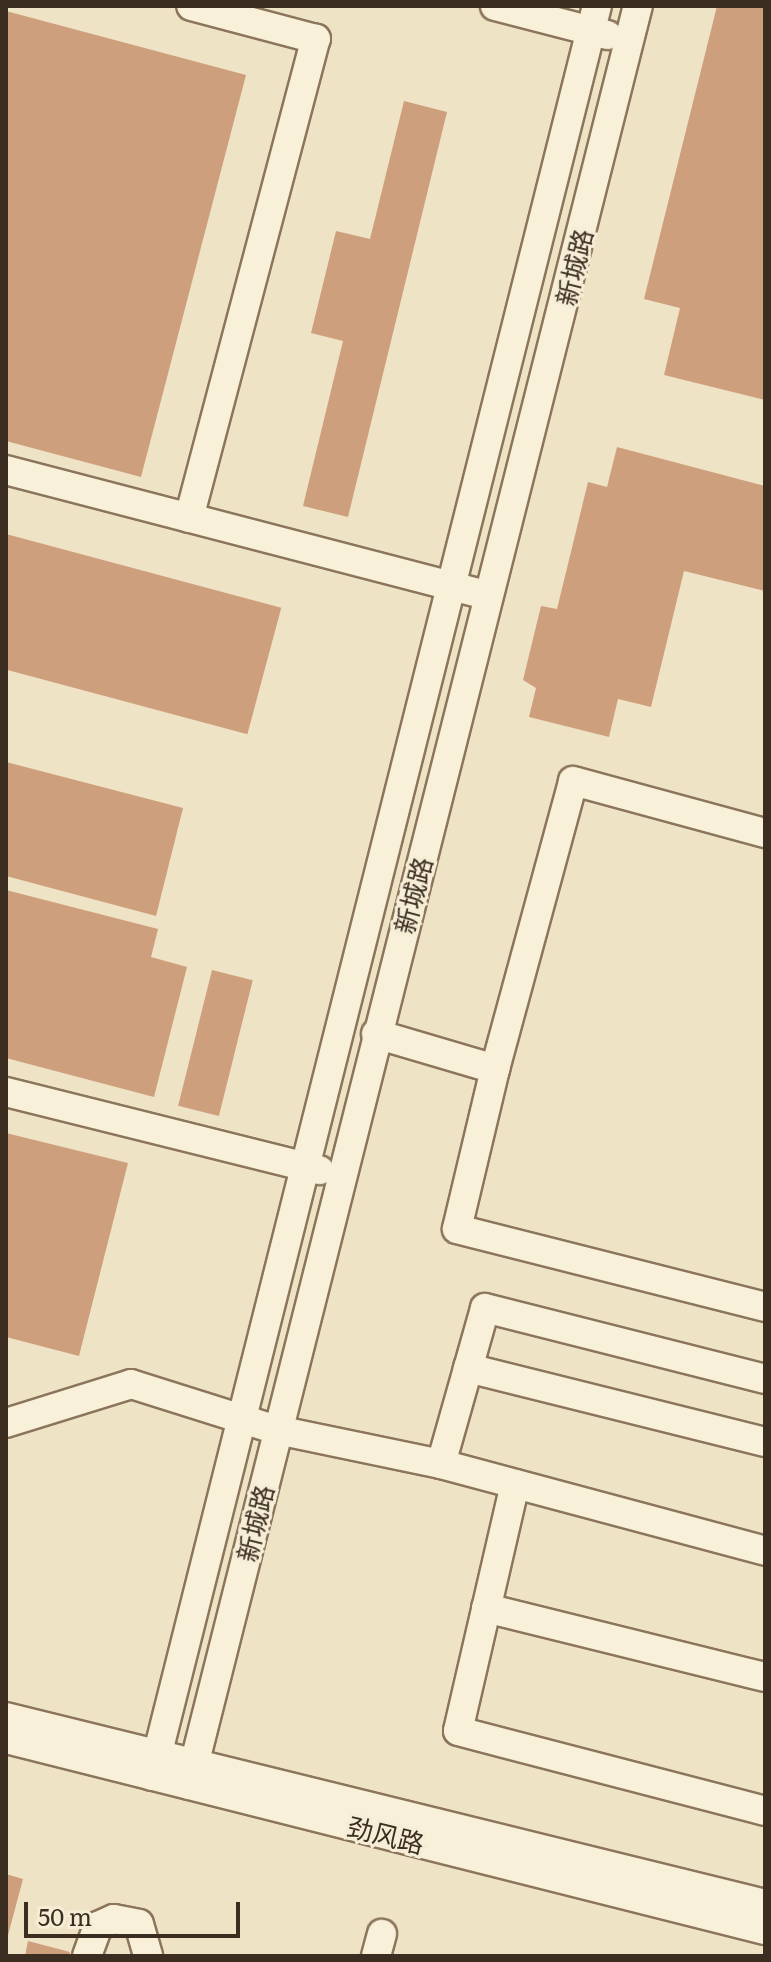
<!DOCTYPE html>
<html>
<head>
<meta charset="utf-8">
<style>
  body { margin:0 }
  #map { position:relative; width:771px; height:1962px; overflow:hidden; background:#efe3c6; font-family:Literata,"Noto Sans SC",serif }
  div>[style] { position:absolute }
  .building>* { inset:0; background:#ce9f7c; transform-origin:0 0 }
  .roads { filter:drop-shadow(2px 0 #8b755b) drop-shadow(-2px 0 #8b755b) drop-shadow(0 2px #8b755b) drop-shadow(0 -2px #8b755b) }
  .minor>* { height:28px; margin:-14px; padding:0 14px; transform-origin:14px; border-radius:14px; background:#f9f0da }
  span { translate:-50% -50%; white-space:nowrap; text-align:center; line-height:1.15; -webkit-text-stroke:6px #f6edd6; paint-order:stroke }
  .street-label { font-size:26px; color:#3b2d1f }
  .frame { position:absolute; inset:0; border:8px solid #3b2d1f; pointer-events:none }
  .scale { position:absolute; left:24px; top:1902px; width:216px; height:36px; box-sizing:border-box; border:4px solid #3b2d1f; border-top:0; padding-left:10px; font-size:24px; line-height:28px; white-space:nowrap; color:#3b2d1f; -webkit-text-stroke:6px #f6edd6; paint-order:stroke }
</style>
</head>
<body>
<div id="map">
  <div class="building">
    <div style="clip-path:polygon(717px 6px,765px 6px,765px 400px,664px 375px,680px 308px,644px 299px)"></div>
    <div style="clip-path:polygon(6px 11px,246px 75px,141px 477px,6px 441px)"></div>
    <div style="clip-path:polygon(404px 101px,447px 112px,348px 517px,303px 506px,343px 341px,311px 333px,336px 231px,370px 239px)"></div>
    <div style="clip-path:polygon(617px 447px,765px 486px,765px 591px,684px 571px,651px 707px,618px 699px,609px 737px,529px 717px,536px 688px,523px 680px,541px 606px,557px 609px,588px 482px,607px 487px)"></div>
    <div style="left:6px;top:534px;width:285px;height:131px;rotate:15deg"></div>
    <div style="clip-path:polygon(6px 762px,183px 808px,156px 916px,6px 876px)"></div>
    <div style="clip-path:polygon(6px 890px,158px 929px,151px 957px,187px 967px,154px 1097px,6px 1058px)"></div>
    <div style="left:212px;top:970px;width:42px;height:140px;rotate:14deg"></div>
    <div style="clip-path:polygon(6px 1133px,128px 1163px,79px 1356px,6px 1337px)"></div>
    <div style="clip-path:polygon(6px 1874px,23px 1879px,7px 1939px,6px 1939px)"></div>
    <div style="clip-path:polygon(28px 1941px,70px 1952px,69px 1956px,25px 1956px)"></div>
  </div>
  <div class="roads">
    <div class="minor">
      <div style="left:495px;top:6px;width:116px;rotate:14.5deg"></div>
      <div style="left:6px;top:470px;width:484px;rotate:14.6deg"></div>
      <div style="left:189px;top:518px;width:496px;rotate:-75.2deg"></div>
      <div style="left:316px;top:39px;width:129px;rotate:-165.2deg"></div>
      <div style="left:376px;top:1034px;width:124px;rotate:16.4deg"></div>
      <div style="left:495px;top:1069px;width:298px;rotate:-74.8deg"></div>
      <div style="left:573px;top:781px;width:199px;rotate:15.2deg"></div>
      <div style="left:495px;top:1069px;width:164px;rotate:103.4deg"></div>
      <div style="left:457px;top:1229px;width:318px;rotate:14.2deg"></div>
      <div style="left:6px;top:1092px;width:323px;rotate:14deg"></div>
      <div style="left:468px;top:1368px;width:306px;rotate:14deg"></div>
      <div style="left:6px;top:1423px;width:131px;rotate:-17.3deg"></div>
      <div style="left:131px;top:1384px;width:153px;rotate:17.5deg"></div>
      <div style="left:277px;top:1430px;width:167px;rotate:11.7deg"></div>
      <div style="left:441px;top:1464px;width:335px;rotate:15deg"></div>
      <div style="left:441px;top:1464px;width:162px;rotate:-74.2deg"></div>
      <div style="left:485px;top:1308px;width:289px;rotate:14.2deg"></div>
      <div style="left:515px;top:1484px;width:253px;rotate:103deg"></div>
      <div style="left:458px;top:1731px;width:317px;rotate:14.6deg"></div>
      <div style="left:486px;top:1608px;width:287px;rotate:13.9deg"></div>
      <div style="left:6px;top:1717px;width:782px;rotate:13.84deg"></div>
      <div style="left:6px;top:1739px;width:783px;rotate:14.13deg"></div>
      <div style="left:152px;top:1776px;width:1825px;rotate:-75.89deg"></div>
      <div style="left:189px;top:1785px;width:1835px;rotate:-75.84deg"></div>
      <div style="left:87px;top:1956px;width:32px;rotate:-70deg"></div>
      <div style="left:98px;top:1926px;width:17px;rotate:-24deg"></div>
      <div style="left:114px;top:1919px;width:25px;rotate:11deg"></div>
      <div style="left:139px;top:1924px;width:33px;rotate:74deg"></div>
      <div style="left:376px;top:1956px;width:23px;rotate:-75deg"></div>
    </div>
  </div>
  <div class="street-label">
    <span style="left:573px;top:267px;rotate:-76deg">新城路</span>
    <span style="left:412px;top:895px;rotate:-75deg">新城路</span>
    <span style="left:254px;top:1523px;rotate:-76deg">新城路</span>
    <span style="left:386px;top:1834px;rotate:14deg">劲风路</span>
  </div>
  <div class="frame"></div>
  <div class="scale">50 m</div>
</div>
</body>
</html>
